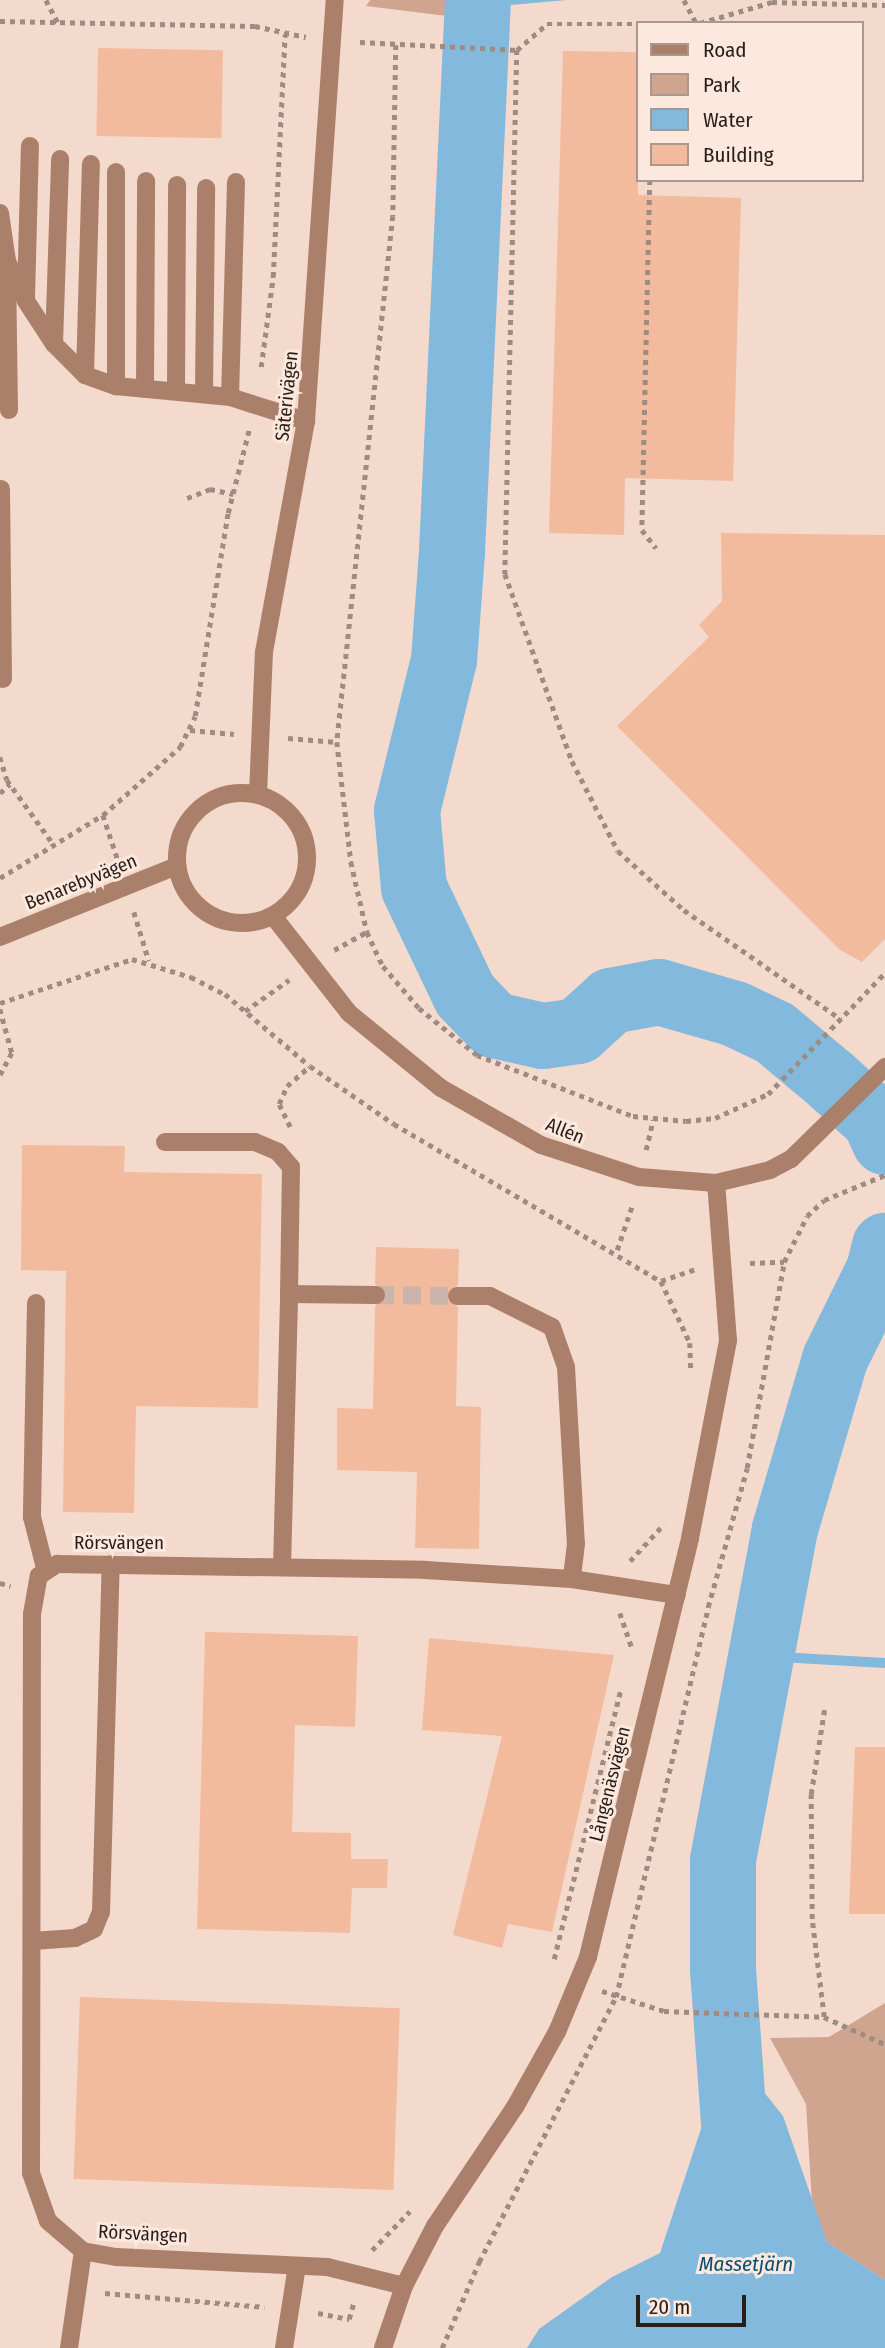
<!DOCTYPE html>
<html>
<head>
<meta charset="utf-8">
<style>
  body { margin:0 }
  #map { position:relative; width:885px; height:2348px; overflow:hidden; background:#f4d9cd; font-family:"Fira Sans Condensed",sans-serif }
  div>[style] { position:absolute }
  .green>* { inset:0; background:#cfa590 }
  .water>* { inset:0; background:#83b9dc }
  .stream>* { height:10px; margin:-5px; padding:0 5px; transform-origin:5px; border-radius:5px; background:#83b9dc }
  .river>* { height:66px; margin:-33px; padding:0 33px; transform-origin:33px; border-radius:33px; background:#83b9dc }
  .building>* { inset:0; background:#f3bb9e; transform-origin:0 0 }
  .minor-tunnel>* { height:18px; margin-top:-9px; transform-origin:0; background:repeating-linear-gradient(90deg,#cbb4a9 0 18px,transparent 0 27px) }
  .path>* { height:4.5px; margin-top:-2.25px; transform-origin:0; background:repeating-linear-gradient(90deg,#9e8b82 0 5px,transparent 0 10px) }
  .minor>* { height:18px; margin:-9px; padding:0 9px; transform-origin:9px; border-radius:9px; background:#aa806a }
  .minor>.ring { margin:-9px; padding:0; box-sizing:content-box; background:none; border:18px solid #aa806a; border-radius:50% }
  span { translate:-50% -50%; white-space:nowrap; text-align:center; line-height:1.15; -webkit-text-stroke:6px #fde8dd; paint-order:stroke }
  .street-label { font-size:19px; color:#281f1a }
  .water-label { font-size:21px; color:#094f71; font-style:italic }
  .legend { position:absolute; left:636px; top:21px; width:228px; height:161px; box-sizing:border-box; background:#fde8dd; border:2px solid #a8988f; margin:0; padding:9px 12px; list-style:none; font-size:21px; color:#281f1a }
  .legend li { display:flex; align-items:center; gap:14px; height:35px }
  .legend b { width:35px; border:2px solid #a8988f }
  .scale { position:absolute; left:636px; top:2295px; width:110px; height:32px; box-sizing:border-box; border:4px solid #281f1a; border-top:0; padding-left:9px; font-size:21px; line-height:24px; white-space:nowrap; color:#281f1a; -webkit-text-stroke:5px #fde8dd; paint-order:stroke }
</style>
</head>
<body>
<div id="map">
  <div class="green">
    <div style="clip-path:polygon(370px 0,447px 0,447px 16px,366px 6px)"></div>
    <div style="clip-path:polygon(885px 2003px,885px 2280px,827px 2242px,812px 2203px,806px 2104px,770px 2038px,829px 2037px)"></div>
  </div>
  <div class="water">
    <div style="clip-path:polygon(478px 0,567px 0,478px 8px)"></div>
    <div style="clip-path:polygon(728px 2047px,783px 2116px,827px 2242px,885px 2280px,885px 2348px,527px 2348px,539px 2329px,612px 2277px,660px 2253px)"></div>
  </div>
  <div class="stream">
    <div style="left:760px;top:1656px;width:125px;rotate:3.2deg"></div>
  </div>
  <div class="river">
    <div style="left:478px;top:0;width:553px;rotate:92.7deg"></div>
    <div style="left:452px;top:552px;width:108px;rotate:94.2deg"></div>
    <div style="left:444px;top:660px;width:155px;rotate:103.8deg"></div>
    <div style="left:407px;top:811px;width:77px;rotate:84.8deg"></div>
    <div style="left:414px;top:888px;width:119px;rotate:64.5deg"></div>
    <div style="left:465px;top:995px;width:42px;rotate:46deg"></div>
    <div style="left:494px;top:1025px;width:50px;rotate:12.7deg"></div>
    <div style="left:543px;top:1036px;width:35px;rotate:-8deg"></div>
    <div style="left:578px;top:1031px;width:45px;rotate:-42.3deg"></div>
    <div style="left:611px;top:1001px;width:49px;rotate:-10.6deg"></div>
    <div style="left:659px;top:992px;width:79px;rotate:16.1deg"></div>
    <div style="left:735px;top:1014px;width:44px;rotate:25.4deg"></div>
    <div style="left:775px;top:1033px;width:73px;rotate:40deg"></div>
    <div style="left:831px;top:1080px;width:59px;rotate:42.3deg"></div>
    <div style="left:875px;top:1120px;width:24px;rotate:66deg"></div>
    <div style="left:735px;top:2137px;width:169px;rotate:-94.1deg"></div>
    <div style="left:723px;top:1968px;width:108px;rotate:-90deg"></div>
    <div style="left:723px;top:1860px;width:337px;rotate:-79.4deg"></div>
    <div style="left:785px;top:1529px;width:177px;rotate:-73.6deg"></div>
    <div style="left:835px;top:1359px;width:99px;rotate:-63.7deg"></div>
    <div style="left:879px;top:1270px;width:25px;rotate:-76deg"></div>
  </div>
  <div class="building">
    <div style="left:98px;top:48px;width:125px;height:88px;rotate:1deg"></div>
    <div style="clip-path:polygon(563px 51px,638px 52px,638px 195px,741px 198px,733px 481px,625px 478px,624px 535px,549px 533px)"></div>
    <div style="clip-path:polygon(721px 533px,885px 535px,885px 939px,862px 962px,840px 950px,617px 726px,709px 637px,699px 625px,722px 601px)"></div>
    <div style="clip-path:polygon(22px 1145px,125px 1146px,124px 1172px,262px 1174px,258px 1408px,136px 1406px,134px 1513px,63px 1512px,66px 1271px,21px 1270px)"></div>
    <div style="clip-path:polygon(376px 1247px,459px 1249px,458px 1285px,446px 1297px,458px 1307px,456px 1406px,481px 1407px,479px 1549px,415px 1548px,417px 1472px,337px 1470px,337px 1408px,373px 1409px,375px 1306px,387px 1296px,375px 1284px)"></div>
    <div style="clip-path:polygon(205px 1632px,358px 1636px,355px 1727px,295px 1725px,292px 1832px,351px 1833px,351px 1859px,388px 1859px,387px 1888px,352px 1888px,350px 1933px,197px 1929px)"></div>
    <div style="clip-path:polygon(429px 1638px,614px 1655px,552px 1932px,508px 1924px,502px 1948px,453px 1935px,502px 1736px,422px 1730px)"></div>
    <div style="clip-path:polygon(855px 1747px,885px 1747px,885px 1914px,849px 1914px)"></div>
    <div style="left:80px;top:1997px;width:320px;height:182px;rotate:2deg"></div>
  </div>
  <div class="minor-tunnel">
    <div style="left:376px;top:1295px;width:81px;rotate:0.7deg"></div>
  </div>
  <div class="path">
    <div style="left:46px;top:0;width:27px;rotate:62deg"></div>
    <div style="left:684px;top:0;width:26px;rotate:62deg"></div>
    <div style="left:0;top:21px;width:255px;rotate:1.1deg"></div>
    <div style="left:255px;top:26px;width:52px;rotate:12.2deg"></div>
    <div style="left:700px;top:23px;width:75px;rotate:-16.3deg"></div>
    <div style="left:772px;top:2px;width:113px;rotate:1.5deg"></div>
    <div style="left:360px;top:42px;width:157px;rotate:2.9deg"></div>
    <div style="left:517px;top:50px;width:40px;rotate:-41deg"></div>
    <div style="left:547px;top:24px;width:91px"></div>
    <div style="left:396px;top:45px;width:171px;rotate:91deg"></div>
    <div style="left:393px;top:216px;width:529px;rotate:96.08deg"></div>
    <div style="left:337px;top:742px;width:121px;rotate:83.3deg"></div>
    <div style="left:351px;top:862px;width:72px;rotate:77.1deg"></div>
    <div style="left:367px;top:932px;width:38px;rotate:65deg"></div>
    <div style="left:383px;top:966px;width:55px;rotate:49.4deg"></div>
    <div style="left:419px;top:1008px;width:75px;rotate:39deg"></div>
    <div style="left:477px;top:1055px;width:168px;rotate:21.4deg"></div>
    <div style="left:633px;top:1116px;width:53px;rotate:5.4deg"></div>
    <div style="left:686px;top:1121px;width:29px;rotate:-6deg"></div>
    <div style="left:715px;top:1118px;width:58px;rotate:-24.4deg"></div>
    <div style="left:768px;top:1094px;width:168px;rotate:-46deg"></div>
    <div style="left:517px;top:50px;width:524px;rotate:91.31deg"></div>
    <div style="left:505px;top:574px;width:199px;rotate:70.3deg"></div>
    <div style="left:572px;top:761px;width:101px;rotate:62.9deg"></div>
    <div style="left:618px;top:851px;width:89px;rotate:41.8deg"></div>
    <div style="left:684px;top:910px;width:191px;rotate:34.8deg"></div>
    <div style="left:650px;top:180px;width:350px;rotate:91.3deg"></div>
    <div style="left:642px;top:530px;width:23px;rotate:52deg"></div>
    <div style="left:261px;top:367px;width:91px;rotate:-82.4deg"></div>
    <div style="left:273px;top:277px;width:243px;rotate:-87.2deg"></div>
    <div style="left:187px;top:498px;width:25px;rotate:-21deg"></div>
    <div style="left:210px;top:489px;width:24px;rotate:12deg"></div>
    <div style="left:190px;top:730px;width:44px;rotate:5.2deg"></div>
    <div style="left:288px;top:738px;width:49px;rotate:4.7deg"></div>
    <div style="left:0;top:757px;width:24px;rotate:73deg"></div>
    <div style="left:7px;top:780px;width:80px;rotate:54.1deg"></div>
    <div style="left:0;top:793px;width:13px;rotate:-42deg"></div>
    <div style="left:103px;top:815px;width:47px;rotate:71.6deg"></div>
    <div style="left:0;top:878px;width:121px;rotate:-31.5deg"></div>
    <div style="left:103px;top:815px;width:103px;rotate:-41.4deg"></div>
    <div style="left:180px;top:747px;width:34px;rotate:-64deg"></div>
    <div style="left:195px;top:716px;width:206px;rotate:-80.8deg"></div>
    <div style="left:228px;top:513px;width:86px;rotate:-75.8deg"></div>
    <div style="left:134px;top:912px;width:51px;rotate:73deg"></div>
    <div style="left:334px;top:950px;width:38px;rotate:-29deg"></div>
    <div style="left:0;top:1003px;width:139px;rotate:-18.4deg"></div>
    <div style="left:132px;top:959px;width:62px;rotate:17deg"></div>
    <div style="left:191px;top:977px;width:38px;rotate:27deg"></div>
    <div style="left:225px;top:994px;width:111px;rotate:40.3deg"></div>
    <div style="left:310px;top:1066px;width:102px;rotate:34.6deg"></div>
    <div style="left:394px;top:1124px;width:310px;rotate:30.5deg"></div>
    <div style="left:661px;top:1281px;width:37px;rotate:-19deg"></div>
    <div style="left:0;top:1009px;width:46px;rotate:74.7deg"></div>
    <div style="left:12px;top:1053px;width:26px;rotate:118deg"></div>
    <div style="left:245px;top:1011px;width:54px;rotate:-35.2deg"></div>
    <div style="left:290px;top:1127px;width:25px;rotate:-116deg"></div>
    <div style="left:279px;top:1104px;width:20px;rotate:-66deg"></div>
    <div style="left:287px;top:1086px;width:30px;rotate:-41deg"></div>
    <div style="left:646px;top:1150px;width:31px;rotate:-77deg"></div>
    <div style="left:617px;top:1250px;width:50px;rotate:-71.2deg"></div>
    <div style="left:750px;top:1263px;width:34px;rotate:-2deg"></div>
    <div style="left:661px;top:1281px;width:68px;rotate:64.9deg"></div>
    <div style="left:690px;top:1343px;width:27px;rotate:88deg"></div>
    <div style="left:630px;top:1561px;width:50px;rotate:-47.4deg"></div>
    <div style="left:0;top:1583px;width:11px;rotate:15deg"></div>
    <div style="left:620px;top:1613px;width:36px;rotate:71deg"></div>
    <div style="left:554px;top:1959px;width:278px;rotate:-76.1deg"></div>
    <div style="left:602px;top:1991px;width:65px;rotate:17.9deg"></div>
    <div style="left:664px;top:2011px;width:160px;rotate:2.1deg"></div>
    <div style="left:824px;top:2017px;width:67px;rotate:23.9deg"></div>
    <div style="left:824px;top:2017px;width:99px;rotate:-97deg"></div>
    <div style="left:812px;top:1919px;width:125px;rotate:-90.5deg"></div>
    <div style="left:811px;top:1794px;width:89px;rotate:-81deg"></div>
    <div style="left:372px;top:2250px;width:54px;rotate:-45.7deg"></div>
    <div style="left:105px;top:2293px;width:160px;rotate:5deg"></div>
    <div style="left:318px;top:2313px;width:32px;rotate:11deg"></div>
    <div style="left:349px;top:2319px;width:19px;rotate:-74deg"></div>
    <div style="left:442px;top:2348px;width:94px;rotate:-66.7deg"></div>
    <div style="left:479px;top:2262px;width:298px;rotate:-62.7deg"></div>
    <div style="left:616px;top:1997px;width:401px;rotate:-76.7deg"></div>
    <div style="left:708px;top:1607px;width:144px;rotate:-74.3deg"></div>
    <div style="left:747px;top:1468px;width:209px;rotate:-79.8deg"></div>
    <div style="left:784px;top:1262px;width:51px;rotate:-63.4deg"></div>
    <div style="left:807px;top:1216px;width:23px;rotate:-43deg"></div>
    <div style="left:824px;top:1200px;width:66px;rotate:-22.3deg"></div>
  </div>
  <div class="minor">
    <div style="left:116px;top:172px;width:214px;rotate:90deg"></div>
    <div style="left:0;top:213px;width:49px;rotate:81.7deg"></div>
    <div style="left:7px;top:261px;width:44px;rotate:64.6deg"></div>
    <div style="left:26px;top:301px;width:51px;rotate:56.9deg"></div>
    <div style="left:54px;top:344px;width:44px;rotate:45deg"></div>
    <div style="left:85px;top:375px;width:33px;rotate:20deg"></div>
    <div style="left:116px;top:386px;width:115px;rotate:5.5deg"></div>
    <div style="left:230px;top:397px;width:80px;rotate:17.5deg"></div>
    <div style="left:7px;top:268px;width:142px;rotate:89.2deg"></div>
    <div style="left:26px;top:297px;width:151px;rotate:-88.5deg"></div>
    <div style="left:54px;top:344px;width:185px;rotate:-88.1deg"></div>
    <div style="left:85px;top:375px;width:211px;rotate:-88.4deg"></div>
    <div style="left:145px;top:389px;width:208px;rotate:-89.7deg"></div>
    <div style="left:176px;top:391px;width:206px;rotate:-89.7deg"></div>
    <div style="left:204px;top:393px;width:205px;rotate:-89.4deg"></div>
    <div style="left:230px;top:397px;width:215px;rotate:-88.4deg"></div>
    <div style="left:1px;top:489px;width:190px;rotate:89.4deg"></div>
    <div class="ring" style="left:177px;top:793px;width:112px;height:112px"></div>
    <div style="left:258px;top:794px;width:142px;rotate:-87.6deg"></div>
    <div style="left:264px;top:652px;width:235px;rotate:-79.7deg"></div>
    <div style="left:306px;top:421px;width:422px;rotate:-86.1deg"></div>
    <div style="left:273px;top:916px;width:123px;rotate:51.9deg"></div>
    <div style="left:349px;top:1013px;width:119px;rotate:39.2deg"></div>
    <div style="left:441px;top:1088px;width:115px;rotate:29.7deg"></div>
    <div style="left:541px;top:1145px;width:103px;rotate:18.1deg"></div>
    <div style="left:639px;top:1177px;width:77px;rotate:4.5deg"></div>
    <div style="left:716px;top:1183px;width:56px;rotate:-13.5deg"></div>
    <div style="left:770px;top:1170px;width:24px;rotate:-28deg"></div>
    <div style="left:791px;top:1159px;width:132px;rotate:-44.4deg"></div>
    <div style="left:0;top:937px;width:191px;rotate:-21.9deg"></div>
    <div style="left:165px;top:1142px;width:90px"></div>
    <div style="left:255px;top:1142px;width:25px;rotate:23deg"></div>
    <div style="left:278px;top:1152px;width:20px;rotate:49deg"></div>
    <div style="left:291px;top:1167px;width:127px;rotate:90.9deg"></div>
    <div style="left:457px;top:1296px;width:33px"></div>
    <div style="left:490px;top:1296px;width:69px;rotate:26.6deg"></div>
    <div style="left:552px;top:1327px;width:42px;rotate:70.7deg"></div>
    <div style="left:566px;top:1367px;width:177px;rotate:86.8deg"></div>
    <div style="left:576px;top:1544px;width:35px;rotate:97deg"></div>
    <div style="left:36px;top:1303px;width:214px;rotate:91.1deg"></div>
    <div style="left:32px;top:1517px;width:53px;rotate:75.7deg"></div>
    <div style="left:282px;top:1567px;width:273px;rotate:-88.5deg"></div>
    <div style="left:289px;top:1294px;width:87px;rotate:0.7deg"></div>
    <div style="left:32px;top:1941px;width:43px;rotate:-4deg"></div>
    <div style="left:75px;top:1938px;width:21px;rotate:-25deg"></div>
    <div style="left:94px;top:1929px;width:18px;rotate:-68deg"></div>
    <div style="left:101px;top:1912px;width:348px;rotate:-88.4deg"></div>
    <div style="left:404px;top:2286px;width:79px;rotate:-166.1deg"></div>
    <div style="left:327px;top:2267px;width:211px;rotate:-177.3deg"></div>
    <div style="left:116px;top:2257px;width:34px;rotate:-170deg"></div>
    <div style="left:83px;top:2251px;width:46px;rotate:-139.4deg"></div>
    <div style="left:48px;top:2221px;width:51px;rotate:-109.5deg"></div>
    <div style="left:31px;top:2173px;width:559px;rotate:-89.9deg"></div>
    <div style="left:32px;top:1614px;width:39px;rotate:-80deg"></div>
    <div style="left:39px;top:1576px;width:22px;rotate:-34deg"></div>
    <div style="left:57px;top:1564px;width:368px;rotate:0.9deg"></div>
    <div style="left:425px;top:1570px;width:147px;rotate:3.5deg"></div>
    <div style="left:572px;top:1579px;width:106px;rotate:8.7deg"></div>
    <div style="left:69px;top:2348px;width:98px;rotate:-81.8deg"></div>
    <div style="left:284px;top:2348px;width:83px;rotate:-81deg"></div>
    <div style="left:383px;top:2348px;width:65px;rotate:-71.3deg"></div>
    <div style="left:404px;top:2286px;width:68px;rotate:-62.7deg"></div>
    <div style="left:435px;top:2226px;width:143px;rotate:-56.1deg"></div>
    <div style="left:515px;top:2107px;width:86px;rotate:-60.8deg"></div>
    <div style="left:557px;top:2032px;width:81px;rotate:-67.5deg"></div>
    <div style="left:588px;top:1957px;width:431px;rotate:-76.3deg"></div>
    <div style="left:690px;top:1538px;width:201px;rotate:-79.1deg"></div>
    <div style="left:728px;top:1341px;width:158px;rotate:-94.3deg"></div>
  </div>
  <div class="street-label">
    <span style="left:287px;top:396px;rotate:-84deg">Säterivägen</span>
    <span style="left:81px;top:882px;rotate:-22deg">Benarebyvägen</span>
    <span style="left:565px;top:1131px;rotate:22deg">Allén</span>
    <span style="left:119px;top:1543px">Rörsvängen</span>
    <span style="left:610px;top:1784px;rotate:-76deg">Långenäsvägen</span>
    <span style="left:143px;top:2234px;rotate:3deg">Rörsvängen</span>
  </div>
  <div class="water-label">
    <span style="left:746px;top:2264px">Massetjärn</span>
  </div>
  <ul class="legend">
  <li><b style="height:9px;background:#aa806a"></b>Road</li>
  <li><b style="height:19px;background:#cfa590"></b>Park</li>
  <li><b style="height:19px;background:#83b9dc"></b>Water</li>
  <li><b style="height:19px;background:#f3bb9e"></b>Building</li>
  </ul>
  <div class="scale">20 m</div>
</div>
</body>
</html>
